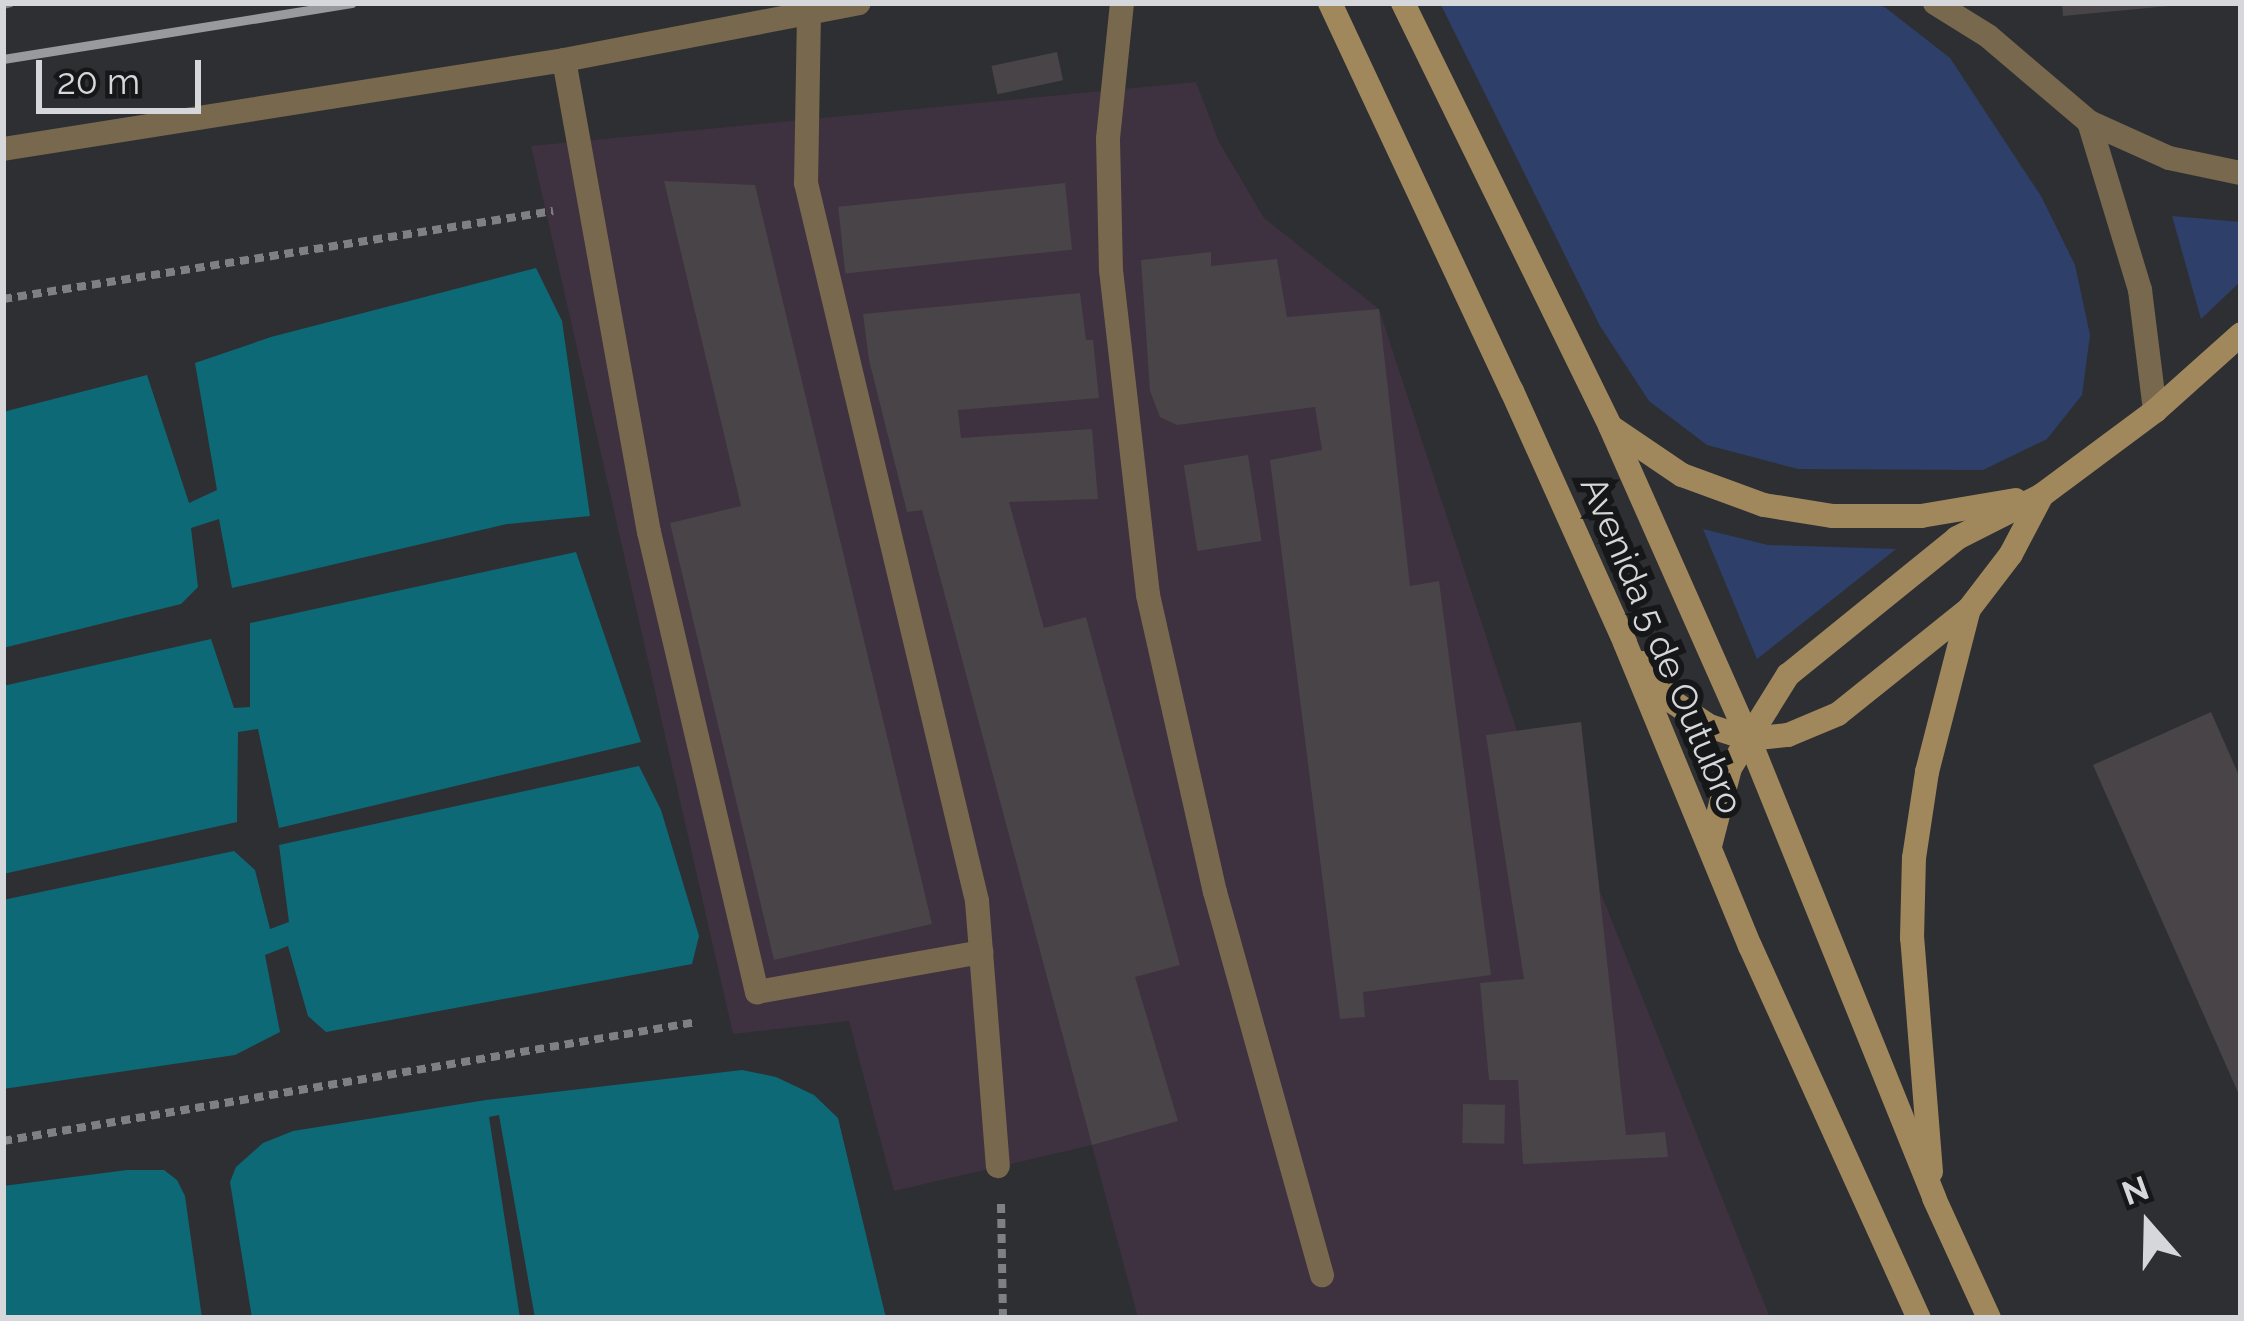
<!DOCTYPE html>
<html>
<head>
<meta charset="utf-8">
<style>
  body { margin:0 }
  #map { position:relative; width:2244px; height:1321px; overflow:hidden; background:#2d2f33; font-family:Raleway,sans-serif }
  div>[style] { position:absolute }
  .industrial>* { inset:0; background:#3e3140 }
  .green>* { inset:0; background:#2e4069 }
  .water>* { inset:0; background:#0d6976 }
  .building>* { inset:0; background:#484448; transform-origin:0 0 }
  .path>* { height:8px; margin-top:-4px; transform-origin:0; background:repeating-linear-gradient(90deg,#7e8084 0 9px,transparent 0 15px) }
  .lane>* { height:24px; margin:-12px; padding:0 12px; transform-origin:12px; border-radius:12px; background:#78684d }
  .street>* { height:24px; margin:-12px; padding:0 12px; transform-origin:12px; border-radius:12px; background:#78684d }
  .secondary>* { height:24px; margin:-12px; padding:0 12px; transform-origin:12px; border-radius:12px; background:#a1885c }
  .rail>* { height:9px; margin:-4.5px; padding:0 4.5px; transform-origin:4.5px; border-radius:4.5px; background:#989a9d }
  span { translate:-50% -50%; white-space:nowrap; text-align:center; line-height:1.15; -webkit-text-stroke:12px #161719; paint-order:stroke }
  .street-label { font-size:36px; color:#d6d7da }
  .frame { position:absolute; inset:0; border:6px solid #d6d7da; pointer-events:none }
  .north { position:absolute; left:2088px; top:1165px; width:120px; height:120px; -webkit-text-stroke:9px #161719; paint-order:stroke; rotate:340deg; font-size:33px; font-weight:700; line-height:48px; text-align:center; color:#d6d7da }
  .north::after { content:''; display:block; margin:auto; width:42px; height:54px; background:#d6d7da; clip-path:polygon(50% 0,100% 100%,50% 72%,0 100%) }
  .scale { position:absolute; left:36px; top:60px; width:165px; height:54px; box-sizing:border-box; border:6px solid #d6d7da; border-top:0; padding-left:15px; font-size:36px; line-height:42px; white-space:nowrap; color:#d6d7da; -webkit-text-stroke:9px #161719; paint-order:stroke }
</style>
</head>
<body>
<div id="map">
  <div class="industrial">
    <div style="clip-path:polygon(1196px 82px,1219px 142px,1264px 218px,1379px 309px,1517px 731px,1581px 722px,1600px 891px,1770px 1318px,1138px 1318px,1092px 1145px,894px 1191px,849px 1021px,733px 1034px,531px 146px)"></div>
  </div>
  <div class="green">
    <div style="clip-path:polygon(1440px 3px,1875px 3px,1886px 8px,1950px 58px,2041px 196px,2075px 265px,2090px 335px,2082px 395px,2047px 439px,1983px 470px,1798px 469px,1707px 445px,1649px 401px,1600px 326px)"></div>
    <div style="clip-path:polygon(2172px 216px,2241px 222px,2241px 281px,2201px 319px)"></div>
    <div style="clip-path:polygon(1703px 529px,1768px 545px,1896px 549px,1757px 659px)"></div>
  </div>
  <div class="water">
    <div style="clip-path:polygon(536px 268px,562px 321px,590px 516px,507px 524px,232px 588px,219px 519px,191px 528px,198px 587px,181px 604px,3px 648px,3px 412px,147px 375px,189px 503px,217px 490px,195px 363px,271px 337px)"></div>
    <div style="clip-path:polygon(576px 552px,641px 742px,279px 828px,258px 729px,238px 732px,237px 822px,3px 874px,3px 686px,211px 639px,234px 708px,250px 707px,250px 623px)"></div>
    <div style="clip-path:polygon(639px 766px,661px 810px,699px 936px,692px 964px,326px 1032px,308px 1016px,288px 946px,265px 955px,280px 1032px,235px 1055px,3px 1089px,3px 900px,234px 851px,255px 870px,270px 929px,289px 922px,279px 845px)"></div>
    <div style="clip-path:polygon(742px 1070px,776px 1077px,814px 1095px,838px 1118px,886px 1318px,535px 1318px,499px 1115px,489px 1117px,520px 1318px,252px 1318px,230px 1182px,236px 1167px,263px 1143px,293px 1131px,486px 1100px)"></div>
    <div style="clip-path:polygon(127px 1170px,164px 1170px,177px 1180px,185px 1196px,202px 1318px,3px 1318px,3px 1186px)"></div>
  </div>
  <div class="building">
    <div style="clip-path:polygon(2062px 3px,2169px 3px,2169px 6px,2063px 16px)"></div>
    <div style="left:1057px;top:52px;width:29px;height:67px;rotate:78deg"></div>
    <div style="clip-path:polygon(664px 181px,755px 185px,932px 924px,774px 960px,670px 523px,741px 506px)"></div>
    <div style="left:1065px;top:183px;width:67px;height:228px;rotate:84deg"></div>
    <div style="clip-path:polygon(1211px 252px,1211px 266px,1277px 259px,1287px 317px,1379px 309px,1410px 586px,1439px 581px,1491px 975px,1363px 992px,1365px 1017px,1340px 1019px,1270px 460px,1322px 450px,1315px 407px,1177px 425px,1160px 417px,1150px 391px,1141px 260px)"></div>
    <div style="clip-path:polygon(1080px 293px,1086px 340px,1093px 340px,1099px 398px,958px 410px,961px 438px,1092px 429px,1098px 499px,1009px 502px,1044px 628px,1086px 617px,1180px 965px,1135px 977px,1178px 1121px,1092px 1145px,922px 510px,907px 512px,869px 360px,863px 314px)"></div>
    <div style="left:1248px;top:455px;width:87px;height:65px;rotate:81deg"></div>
    <div style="clip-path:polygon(2211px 712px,2241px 780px,2241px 1099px,2093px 765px)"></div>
    <div style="clip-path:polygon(1581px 722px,1626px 1135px,1665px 1132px,1668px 1157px,1523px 1164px,1518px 1080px,1489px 1080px,1480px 983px,1524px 979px,1486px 735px)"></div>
    <div style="left:1463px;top:1104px;width:42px;height:39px;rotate:1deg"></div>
  </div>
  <div class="path">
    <div style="left:3px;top:5px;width:9px;rotate:-13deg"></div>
    <div style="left:3px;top:299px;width:557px;rotate:-9.09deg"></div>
    <div style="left:3px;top:1141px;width:703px;rotate:-9.74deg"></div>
    <div style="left:1001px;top:1204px;width:114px;rotate:89deg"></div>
  </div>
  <div class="lane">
    <div style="left:1122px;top:3px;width:137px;rotate:95.9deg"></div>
    <div style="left:1108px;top:139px;width:131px;rotate:88.7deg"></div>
    <div style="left:1111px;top:270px;width:327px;rotate:83.5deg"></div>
    <div style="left:1148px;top:595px;width:304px;rotate:77.3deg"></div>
    <div style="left:1215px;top:892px;width:398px;rotate:74.4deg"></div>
    <div style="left:809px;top:13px;width:170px;rotate:91deg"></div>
    <div style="left:806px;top:183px;width:738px;rotate:76.6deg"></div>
    <div style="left:977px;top:901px;width:266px;rotate:85.5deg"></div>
    <div style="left:564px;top:60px;width:480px;rotate:79.8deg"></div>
    <div style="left:649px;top:532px;width:473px;rotate:76.8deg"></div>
    <div style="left:757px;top:992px;width:228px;rotate:-10.1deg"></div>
  </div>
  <div class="street">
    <div style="left:1935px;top:3px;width:62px;rotate:31.9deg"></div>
    <div style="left:1988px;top:36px;width:133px;rotate:40.4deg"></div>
    <div style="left:2089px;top:122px;width:88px;rotate:24.2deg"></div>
    <div style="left:2169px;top:158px;width:74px;rotate:11.8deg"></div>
    <div style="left:2089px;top:122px;width:176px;rotate:73.1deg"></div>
    <div style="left:2140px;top:290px;width:122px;rotate:82.9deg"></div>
    <div style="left:3px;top:149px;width:568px;rotate:-9.01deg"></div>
    <div style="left:564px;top:60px;width:300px;rotate:-10.9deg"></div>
  </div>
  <div class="secondary">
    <div style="left:1330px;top:3px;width:429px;rotate:64.9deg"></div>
    <div style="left:1512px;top:391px;width:276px;rotate:65.8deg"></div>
    <div style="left:1625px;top:643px;width:328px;rotate:67.6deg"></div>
    <div style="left:1750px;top:946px;width:409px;rotate:65.6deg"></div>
    <div style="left:1403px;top:3px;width:471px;rotate:63.9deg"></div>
    <div style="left:1610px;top:426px;width:342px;rotate:66.1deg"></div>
    <div style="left:1749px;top:739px;width:495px;rotate:68deg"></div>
    <div style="left:1934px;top:1198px;width:132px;rotate:65.4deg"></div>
    <div style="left:1611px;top:427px;width:86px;rotate:34.1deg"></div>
    <div style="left:1682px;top:475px;width:87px;rotate:20.1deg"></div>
    <div style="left:1764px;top:505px;width:70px;rotate:9.1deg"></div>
    <div style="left:1833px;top:516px;width:88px"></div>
    <div style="left:1921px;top:516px;width:96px;rotate:-9.6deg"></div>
    <div style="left:1642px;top:663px;width:50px;rotate:51.5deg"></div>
    <div style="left:1673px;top:702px;width:43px;rotate:33.7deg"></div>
    <div style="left:1709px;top:726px;width:42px;rotate:18deg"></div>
    <div style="left:1749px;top:739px;width:39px;rotate:-6deg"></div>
    <div style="left:1788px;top:735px;width:54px;rotate:-22.8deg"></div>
    <div style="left:1838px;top:714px;width:168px;rotate:-38.7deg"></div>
    <div style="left:1710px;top:846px;width:81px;rotate:-75.6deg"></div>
    <div style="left:1730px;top:768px;width:110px;rotate:-58.1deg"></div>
    <div style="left:1788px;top:675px;width:218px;rotate:-39deg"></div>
    <div style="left:1957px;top:538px;width:95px;rotate:-26.8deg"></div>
    <div style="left:2042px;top:495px;width:141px;rotate:-36.6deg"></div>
    <div style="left:2155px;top:411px;width:115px;rotate:-41.8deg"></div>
    <div style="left:1931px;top:1172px;width:235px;rotate:-94.6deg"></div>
    <div style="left:1912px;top:938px;width:80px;rotate:-88.6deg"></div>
    <div style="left:1914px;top:858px;width:87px;rotate:-81.4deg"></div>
    <div style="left:1927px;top:772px;width:168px;rotate:-75.6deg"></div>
    <div style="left:1969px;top:609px;width:69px;rotate:-52.6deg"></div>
    <div style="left:2011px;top:554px;width:67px;rotate:-62.3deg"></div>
  </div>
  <div class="rail">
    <div style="left:3px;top:59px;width:353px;rotate:-9.1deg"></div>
  </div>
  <div class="street-label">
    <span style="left:1662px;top:645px;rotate:67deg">Avenida 5 de Outubro</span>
  </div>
  <div class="frame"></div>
  <div class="north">N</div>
  <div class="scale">20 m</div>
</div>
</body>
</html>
